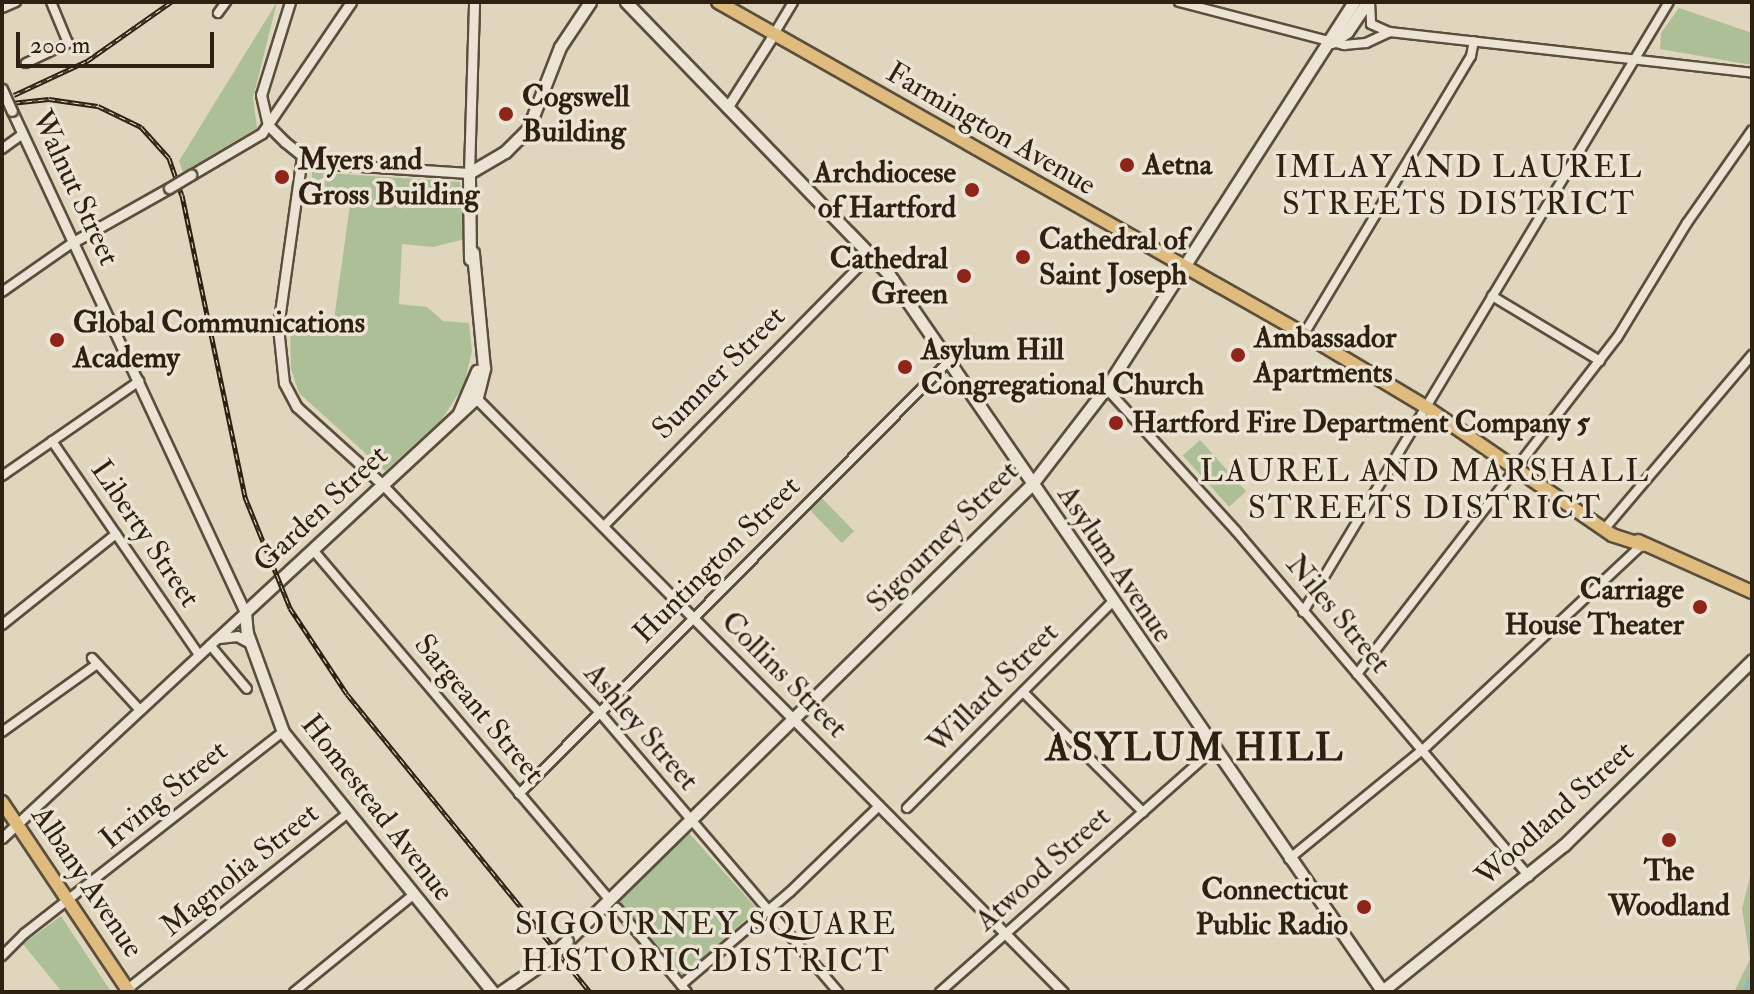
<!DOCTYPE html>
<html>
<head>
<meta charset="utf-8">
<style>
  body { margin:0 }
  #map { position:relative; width:1754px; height:994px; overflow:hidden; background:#e0d6bd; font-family:"IM FELL Double Pica",serif }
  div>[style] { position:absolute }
  .green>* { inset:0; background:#acbf96; transform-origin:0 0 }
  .river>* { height:12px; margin:-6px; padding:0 6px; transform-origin:6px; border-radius:6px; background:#94b9b5 }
  .roads { filter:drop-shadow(2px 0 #5a4e3d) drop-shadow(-2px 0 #5a4e3d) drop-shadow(0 2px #5a4e3d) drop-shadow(0 -2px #5a4e3d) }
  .minor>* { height:8px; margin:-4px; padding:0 4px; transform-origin:4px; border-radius:4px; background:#ebe4d4 }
  .tertiary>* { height:9px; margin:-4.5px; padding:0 4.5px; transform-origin:4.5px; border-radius:4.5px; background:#ebe4d4 }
  .secondary>* { height:11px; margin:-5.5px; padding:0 5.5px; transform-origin:5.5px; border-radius:5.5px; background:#ebe4d4 }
  .primary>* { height:12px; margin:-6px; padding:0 6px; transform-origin:6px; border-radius:6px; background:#e0bb7e }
  .trunk>* { height:12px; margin:-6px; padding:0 6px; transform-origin:6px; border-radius:6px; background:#e0bb7e }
  .rail>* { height:5px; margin-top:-2.5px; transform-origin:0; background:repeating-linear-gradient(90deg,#ebe4d4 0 6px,#2e2112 0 12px); box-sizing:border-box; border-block:2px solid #2e2112 }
  .bridges { filter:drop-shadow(2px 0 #5a4e3d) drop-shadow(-2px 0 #5a4e3d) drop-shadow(0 2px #5a4e3d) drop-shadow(0 -2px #5a4e3d) }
  .tertiary-bridge>* { height:9px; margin:-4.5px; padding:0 4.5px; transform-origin:4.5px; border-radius:4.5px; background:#ebe4d4 }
  .secondary-bridge>* { height:11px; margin:-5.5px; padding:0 5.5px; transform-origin:5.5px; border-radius:5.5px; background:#ebe4d4 }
  .dots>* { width:22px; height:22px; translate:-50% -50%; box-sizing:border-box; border:4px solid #ebe4d4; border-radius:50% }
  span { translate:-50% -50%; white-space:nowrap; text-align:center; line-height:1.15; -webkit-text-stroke:7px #ebe4d4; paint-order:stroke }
  .poi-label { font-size:30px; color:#2e2112; font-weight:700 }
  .left { translate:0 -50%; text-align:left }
  .right { translate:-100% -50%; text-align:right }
  .street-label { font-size:30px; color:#2e2112 }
  .neighbourhood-label { font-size:32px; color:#2e2112; letter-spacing:2px }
  .district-label { font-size:38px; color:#2e2112; font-weight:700; letter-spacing:2px }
  .frame { position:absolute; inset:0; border:4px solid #2e2112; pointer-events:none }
  .scale { position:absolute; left:16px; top:32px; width:198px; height:36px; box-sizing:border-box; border:4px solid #2e2112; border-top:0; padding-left:10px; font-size:24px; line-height:28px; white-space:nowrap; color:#2e2112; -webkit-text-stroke:6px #ebe4d4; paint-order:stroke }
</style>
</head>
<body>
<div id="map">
  <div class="green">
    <div style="clip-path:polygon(277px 2px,253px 98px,257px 128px,183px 172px,179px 161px)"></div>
    <div style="clip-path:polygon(1679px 8px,1752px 33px,1752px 65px,1660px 49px,1661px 33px)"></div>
    <div style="clip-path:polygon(312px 172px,460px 182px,465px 239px,433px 247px,402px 244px,399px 304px,427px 307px,443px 321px,469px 323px,472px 351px,464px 385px,442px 419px,385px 471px,299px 393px,291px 369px,290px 327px,297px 334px,334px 320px,352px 190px,312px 185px)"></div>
    <div style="left:1200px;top:440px;width:69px;height:23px;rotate:48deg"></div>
    <div style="left:820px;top:496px;width:49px;height:17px;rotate:46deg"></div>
    <div style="left:687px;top:831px;width:105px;height:100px;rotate:48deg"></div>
    <div style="clip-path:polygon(1752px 869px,1752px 992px,1734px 992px,1750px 959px,1742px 909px)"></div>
    <div style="clip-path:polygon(61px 916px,96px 969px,110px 990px,62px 992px,23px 944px)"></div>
  </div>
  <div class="river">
    <div style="left:1748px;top:992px;width:10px;rotate:-66deg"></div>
  </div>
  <div class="roads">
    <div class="minor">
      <div style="left:1179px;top:2px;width:171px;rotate:14.6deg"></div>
      <div style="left:1344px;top:45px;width:22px;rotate:-5deg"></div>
      <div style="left:1366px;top:43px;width:26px;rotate:-25deg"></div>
      <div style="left:1370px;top:2px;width:22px;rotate:87deg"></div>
      <div style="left:1371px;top:24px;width:20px;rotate:24deg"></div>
      <div style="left:1389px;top:32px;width:365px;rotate:6.4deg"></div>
      <div style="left:2px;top:8px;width:15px;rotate:-23deg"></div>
      <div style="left:218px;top:13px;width:14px;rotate:-54deg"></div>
      <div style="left:774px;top:34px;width:37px;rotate:-59deg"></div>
      <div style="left:26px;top:63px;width:47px;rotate:-25.5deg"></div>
      <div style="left:68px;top:43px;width:44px;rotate:-112.5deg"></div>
      <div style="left:2px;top:149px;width:26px;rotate:-36deg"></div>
      <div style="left:2px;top:292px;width:89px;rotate:-34.9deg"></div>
      <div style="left:1492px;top:296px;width:126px;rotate:31deg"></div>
      <div style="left:1304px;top:334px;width:324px;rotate:-59deg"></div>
      <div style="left:1471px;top:56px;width:15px;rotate:-79deg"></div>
      <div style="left:1106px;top:388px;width:193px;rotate:47.7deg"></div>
      <div style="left:1236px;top:531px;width:453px;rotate:49.7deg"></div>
      <div style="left:52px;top:441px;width:260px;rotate:55.5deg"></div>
      <div style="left:2px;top:476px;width:167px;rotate:-34.7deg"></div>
      <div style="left:383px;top:485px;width:315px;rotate:46.4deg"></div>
      <div style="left:600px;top:713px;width:367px;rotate:49.5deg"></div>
      <div style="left:383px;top:485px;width:23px;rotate:47deg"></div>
      <div style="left:603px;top:527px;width:381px;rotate:-45.5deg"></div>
      <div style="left:1606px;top:527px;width:226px;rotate:-49.7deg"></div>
      <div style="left:313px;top:550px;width:458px;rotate:49.7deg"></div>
      <div style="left:1303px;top:612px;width:711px;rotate:-59.04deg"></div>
      <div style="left:2px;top:625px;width:146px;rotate:-38.6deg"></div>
      <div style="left:210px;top:645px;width:57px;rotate:49.9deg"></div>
      <div style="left:92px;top:658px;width:71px;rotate:47.3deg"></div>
      <div style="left:1357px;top:674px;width:425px;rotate:-52.3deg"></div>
      <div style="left:1617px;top:338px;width:135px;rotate:-58.7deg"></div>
      <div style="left:1687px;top:223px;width:113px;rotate:-55deg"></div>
      <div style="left:1023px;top:692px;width:170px;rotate:45deg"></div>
      <div style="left:2px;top:732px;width:117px;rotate:-35.6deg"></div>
      <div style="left:519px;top:794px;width:610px;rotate:-45.2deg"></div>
      <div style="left:907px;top:808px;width:291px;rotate:-45.1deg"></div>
      <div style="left:1289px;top:859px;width:178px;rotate:-39.3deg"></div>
      <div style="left:1427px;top:746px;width:294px;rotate:-43.1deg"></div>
      <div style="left:617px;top:908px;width:109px;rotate:50.2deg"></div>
      <div style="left:2px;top:956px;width:31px;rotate:-45deg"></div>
      <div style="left:24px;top:934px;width:328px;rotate:-38deg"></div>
      <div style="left:681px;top:985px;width:143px;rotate:-40.5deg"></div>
      <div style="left:790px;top:892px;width:124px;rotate:-44deg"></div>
      <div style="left:124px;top:992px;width:287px;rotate:-38.6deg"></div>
      <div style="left:294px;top:992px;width:155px;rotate:-39.2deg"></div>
      <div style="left:940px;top:992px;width:365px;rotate:-41.6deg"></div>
    </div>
    <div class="tertiary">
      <div style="left:290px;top:2px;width:97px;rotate:107.3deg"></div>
      <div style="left:261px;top:95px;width:31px;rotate:77deg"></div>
      <div style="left:268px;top:125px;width:24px;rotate:45deg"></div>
      <div style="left:285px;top:142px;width:22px;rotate:39deg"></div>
      <div style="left:302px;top:156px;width:29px;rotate:16deg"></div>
      <div style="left:330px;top:164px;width:139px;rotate:3.7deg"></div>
      <div style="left:469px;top:173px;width:171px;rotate:-88.3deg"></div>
      <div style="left:727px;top:108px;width:88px;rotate:-57.6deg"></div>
      <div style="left:302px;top:156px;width:173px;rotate:98deg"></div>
      <div style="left:278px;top:327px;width:56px;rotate:83.9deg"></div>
      <div style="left:284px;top:383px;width:27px;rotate:62deg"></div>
      <div style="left:297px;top:407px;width:116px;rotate:42.2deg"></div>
      <div style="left:191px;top:175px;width:82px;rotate:-30.6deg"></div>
      <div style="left:262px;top:133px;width:158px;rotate:-55.8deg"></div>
      <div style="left:75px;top:241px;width:108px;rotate:-29.4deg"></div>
      <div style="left:472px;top:394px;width:841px;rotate:45.34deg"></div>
      <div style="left:219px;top:638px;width:18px;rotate:-6deg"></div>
      <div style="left:237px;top:636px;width:15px;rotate:28deg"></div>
      <div style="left:2px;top:838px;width:332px;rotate:-42.9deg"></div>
      <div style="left:245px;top:612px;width:553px;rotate:-114.94deg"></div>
    </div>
    <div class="secondary">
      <div style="left:626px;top:2px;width:377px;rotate:46deg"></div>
      <div style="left:888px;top:273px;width:873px;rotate:55.45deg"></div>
      <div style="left:1332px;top:42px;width:18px;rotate:-34deg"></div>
      <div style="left:1347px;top:32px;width:36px;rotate:-56deg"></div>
      <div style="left:470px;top:259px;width:86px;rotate:-90.7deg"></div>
      <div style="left:469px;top:173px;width:42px;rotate:-30.3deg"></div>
      <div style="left:505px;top:152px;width:33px;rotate:-45deg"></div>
      <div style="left:528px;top:129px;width:88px;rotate:-68.7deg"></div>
      <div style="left:560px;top:47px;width:54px;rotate:-56.3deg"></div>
      <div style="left:459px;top:413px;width:46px;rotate:-66.8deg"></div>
      <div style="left:245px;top:612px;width:316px;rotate:-42.8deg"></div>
      <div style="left:477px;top:397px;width:30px;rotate:-76deg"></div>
      <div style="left:484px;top:368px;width:116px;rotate:-95.5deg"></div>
      <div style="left:245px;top:612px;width:21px;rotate:85deg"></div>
      <div style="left:247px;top:633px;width:105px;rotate:70deg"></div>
      <div style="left:283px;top:732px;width:334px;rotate:51.1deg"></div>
      <div style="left:567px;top:941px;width:652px;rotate:-44.5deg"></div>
      <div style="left:1032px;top:484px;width:121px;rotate:-52.4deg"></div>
      <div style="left:1106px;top:388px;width:459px;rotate:-57.3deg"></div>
      <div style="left:501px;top:992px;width:55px;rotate:-34.6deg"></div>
      <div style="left:1381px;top:992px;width:235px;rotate:-38.8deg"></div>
      <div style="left:1564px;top:845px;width:264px;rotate:-44.5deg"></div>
    </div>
    <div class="primary">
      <div style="left:718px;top:2px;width:674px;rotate:29.53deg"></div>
      <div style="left:1304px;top:334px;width:142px;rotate:30.9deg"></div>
      <div style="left:1426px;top:407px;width:226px;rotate:34.5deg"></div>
      <div style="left:1612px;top:535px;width:32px;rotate:18deg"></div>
      <div style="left:1638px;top:541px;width:125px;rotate:24.1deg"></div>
    </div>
    <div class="trunk">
      <div style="left:2px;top:802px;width:229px;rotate:56.2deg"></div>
    </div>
  </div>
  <div class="rail">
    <div style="left:14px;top:95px;width:81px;rotate:-25deg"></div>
    <div style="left:87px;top:61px;width:103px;rotate:-35.1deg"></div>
    <div style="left:2px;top:104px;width:47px;rotate:-6.1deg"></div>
    <div style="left:49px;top:99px;width:49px;rotate:8.1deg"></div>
    <div style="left:98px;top:106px;width:48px;rotate:26deg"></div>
    <div style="left:141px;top:127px;width:42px;rotate:47.9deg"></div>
    <div style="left:169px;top:158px;width:39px;rotate:71deg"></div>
    <div style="left:182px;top:195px;width:309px;rotate:78.2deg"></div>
    <div style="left:245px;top:497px;width:120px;rotate:67.9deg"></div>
    <div style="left:290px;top:608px;width:103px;rotate:56.5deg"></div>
    <div style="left:347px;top:694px;width:385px;rotate:50.8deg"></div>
  </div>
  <div class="bridges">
    <div class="tertiary-bridge">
      <div style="left:2px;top:89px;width:24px;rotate:66deg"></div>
      <div style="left:169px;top:188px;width:26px;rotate:-31deg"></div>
    </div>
    <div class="secondary-bridge">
      <div style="left:546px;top:961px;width:29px;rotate:-44deg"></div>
    </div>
  </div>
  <div class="dots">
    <div style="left:506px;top:114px;background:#8f2418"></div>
    <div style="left:1127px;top:165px;background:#8f2418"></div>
    <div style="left:282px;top:177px;background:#8f2418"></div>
    <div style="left:972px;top:190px;background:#8f2418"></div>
    <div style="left:1023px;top:257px;background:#8f2418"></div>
    <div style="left:964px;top:276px;background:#8f2418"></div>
    <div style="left:57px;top:340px;background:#8f2418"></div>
    <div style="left:1238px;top:355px;background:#8f2418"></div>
    <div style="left:905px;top:367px;background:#8f2418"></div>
    <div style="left:1116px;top:423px;background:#8f2418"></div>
    <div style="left:1700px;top:607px;background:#8f2418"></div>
    <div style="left:1669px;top:840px;background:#8f2418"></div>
    <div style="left:1364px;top:907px;background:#8f2418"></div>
  </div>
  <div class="poi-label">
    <span class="left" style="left:522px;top:114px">Cogswell<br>Building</span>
    <span class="left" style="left:298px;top:177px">Myers and<br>Gross Building</span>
    <span class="left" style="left:1143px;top:165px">Aetna</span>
    <span class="right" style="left:956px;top:190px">Archdiocese<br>of Hartford</span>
    <span class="left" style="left:1039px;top:257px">Cathedral of<br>Saint Joseph</span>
    <span class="right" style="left:948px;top:276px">Cathedral<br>Green</span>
    <span class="left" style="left:73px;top:340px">Global Communications<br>Academy</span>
    <span class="left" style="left:1254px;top:355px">Ambassador<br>Apartments</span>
    <span class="left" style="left:921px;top:367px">Asylum Hill<br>Congregational Church</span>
    <span class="left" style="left:1132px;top:423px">Hartford Fire Department Company 5</span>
    <span class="right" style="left:1684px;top:607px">Carriage<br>House Theater</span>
    <span style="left:1669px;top:888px">The<br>Woodland</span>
    <span class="right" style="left:1348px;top:907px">Connecticut<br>Public Radio</span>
  </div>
  <div class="street-label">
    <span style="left:991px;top:129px;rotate:30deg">Farmington Avenue</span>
    <span style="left:75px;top:188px;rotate:65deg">Walnut Street</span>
    <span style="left:719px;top:373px;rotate:-45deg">Sumner Street</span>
    <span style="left:321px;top:509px;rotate:-43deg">Garden Street</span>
    <span style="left:145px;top:534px;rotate:56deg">Liberty Street</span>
    <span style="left:943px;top:537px;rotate:-45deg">Sigourney Street</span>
    <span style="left:717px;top:560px;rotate:-45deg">Huntington Street</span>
    <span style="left:1115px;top:564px;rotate:56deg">Asylum Avenue</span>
    <span style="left:1338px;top:614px;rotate:50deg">Niles Street</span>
    <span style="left:784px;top:675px;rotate:45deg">Collins Street</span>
    <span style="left:993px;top:688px;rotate:-45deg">Willard Street</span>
    <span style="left:479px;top:709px;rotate:50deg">Sargeant Street</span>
    <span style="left:641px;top:727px;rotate:49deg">Ashley Street</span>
    <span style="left:164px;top:795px;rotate:-39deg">Irving Street</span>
    <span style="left:377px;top:808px;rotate:52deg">Homestead Avenue</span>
    <span style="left:1555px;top:814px;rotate:-42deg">Woodland Street</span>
    <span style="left:1043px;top:869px;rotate:-42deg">Atwood Street</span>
    <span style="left:240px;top:870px;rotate:-39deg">Magnolia Street</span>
    <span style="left:87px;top:882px;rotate:56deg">Albany Avenue</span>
  </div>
  <div class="neighbourhood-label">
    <span style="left:1459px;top:186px">IMLAY AND LAUREL<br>STREETS DISTRICT</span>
    <span style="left:1425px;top:490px">LAUREL AND MARSHALL<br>STREETS DISTRICT</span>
    <span style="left:706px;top:943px">SIGOURNEY SQUARE<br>HISTORIC DISTRICT</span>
  </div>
  <div class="district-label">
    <span style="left:1195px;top:749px">ASYLUM HILL</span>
  </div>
  <div class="frame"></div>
  <div class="scale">200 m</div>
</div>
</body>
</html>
